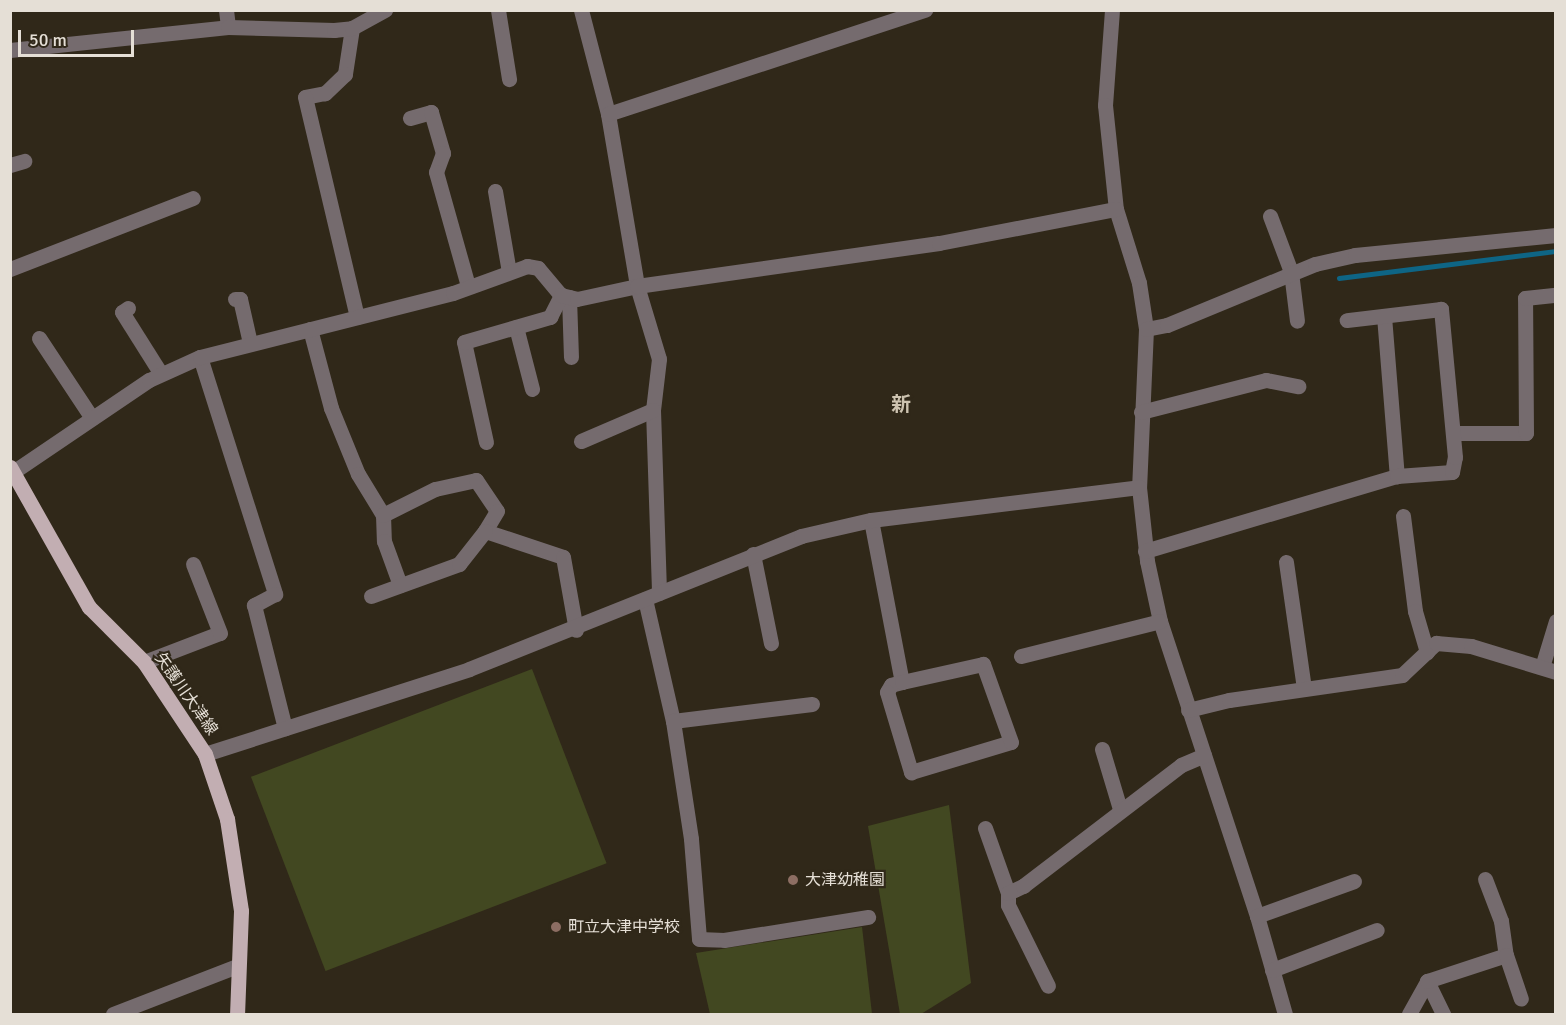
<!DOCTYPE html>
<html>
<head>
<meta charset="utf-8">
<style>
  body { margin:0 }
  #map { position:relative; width:1566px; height:1025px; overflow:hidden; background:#302819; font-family:Signika,"Noto Sans JP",sans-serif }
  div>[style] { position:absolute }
  .green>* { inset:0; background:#424821; transform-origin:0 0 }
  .stream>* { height:4.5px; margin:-2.25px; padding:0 2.25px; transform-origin:2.25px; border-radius:2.25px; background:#0e6585 }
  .minor>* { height:15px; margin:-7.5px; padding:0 7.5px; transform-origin:7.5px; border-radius:7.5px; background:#756b6e }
  .major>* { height:15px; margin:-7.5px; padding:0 7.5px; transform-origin:7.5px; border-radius:7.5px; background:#c2aeb2 }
  .dots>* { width:16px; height:16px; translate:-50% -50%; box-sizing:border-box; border:3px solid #302819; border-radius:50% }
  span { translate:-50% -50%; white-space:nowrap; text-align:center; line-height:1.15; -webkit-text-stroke:4.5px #302819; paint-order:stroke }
  .street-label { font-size:16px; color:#e5dfd6 }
  .poi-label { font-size:16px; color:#e5dfd6 }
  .left { translate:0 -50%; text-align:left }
  .quarter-label { font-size:20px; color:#cdc3b0; font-weight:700 }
  .frame { position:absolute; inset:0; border:12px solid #e5dfd6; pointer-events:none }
  .scale { position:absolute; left:18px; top:30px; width:116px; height:27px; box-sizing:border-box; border:3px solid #e5dfd6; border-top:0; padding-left:8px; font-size:18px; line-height:21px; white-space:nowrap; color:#e5dfd6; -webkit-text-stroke:4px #302819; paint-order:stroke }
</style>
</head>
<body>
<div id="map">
  <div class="green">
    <div style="left:532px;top:669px;width:208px;height:301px;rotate:69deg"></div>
    <div style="clip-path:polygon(949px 805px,971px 983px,921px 1014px,900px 1014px,868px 826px)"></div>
    <div style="clip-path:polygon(862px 927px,872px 1014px,710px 1014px,696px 953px)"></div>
  </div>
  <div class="stream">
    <div style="left:1339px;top:278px;width:219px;rotate:-7.1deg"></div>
  </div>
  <div class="minor">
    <div style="left:226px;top:10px;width:17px;rotate:83deg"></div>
    <div style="left:498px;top:10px;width:70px;rotate:80.9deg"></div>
    <div style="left:581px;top:10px;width:107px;rotate:75.4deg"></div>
    <div style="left:608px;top:114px;width:174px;rotate:80.4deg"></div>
    <div style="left:637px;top:286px;width:76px;rotate:73.2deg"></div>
    <div style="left:659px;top:359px;width:51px;rotate:96.7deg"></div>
    <div style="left:653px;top:410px;width:183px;rotate:88.1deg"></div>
    <div style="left:1112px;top:10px;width:95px;rotate:94.2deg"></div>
    <div style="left:1105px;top:105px;width:105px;rotate:84deg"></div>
    <div style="left:1116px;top:209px;width:77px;rotate:72.7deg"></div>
    <div style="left:1139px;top:283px;width:47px;rotate:81.3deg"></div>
    <div style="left:1146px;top:329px;width:158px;rotate:92.5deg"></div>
    <div style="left:1139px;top:487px;width:74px;rotate:83.8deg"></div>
    <div style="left:1147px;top:561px;width:61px;rotate:77.8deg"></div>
    <div style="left:1160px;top:621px;width:311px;rotate:71.8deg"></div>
    <div style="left:1257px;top:916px;width:102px;rotate:74.1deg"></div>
    <div style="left:352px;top:28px;width:47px;rotate:98.7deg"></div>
    <div style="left:345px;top:74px;width:28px;rotate:136deg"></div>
    <div style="left:325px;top:93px;width:20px;rotate:169deg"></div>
    <div style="left:305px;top:97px;width:226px;rotate:76.7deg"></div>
    <div style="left:10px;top:50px;width:219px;rotate:-6deg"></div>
    <div style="left:228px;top:27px;width:106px;rotate:1.6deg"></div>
    <div style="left:334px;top:30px;width:18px;rotate:-6deg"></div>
    <div style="left:352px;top:28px;width:38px;rotate:-29deg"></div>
    <div style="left:608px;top:114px;width:334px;rotate:-18.2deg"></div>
    <div style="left:410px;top:118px;width:22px;rotate:-16deg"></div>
    <div style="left:431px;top:112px;width:43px;rotate:73.7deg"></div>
    <div style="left:443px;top:153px;width:20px;rotate:110deg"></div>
    <div style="left:436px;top:172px;width:118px;rotate:74.3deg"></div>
    <div style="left:10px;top:165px;width:15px;rotate:-16deg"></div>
    <div style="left:495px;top:191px;width:82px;rotate:80.2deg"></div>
    <div style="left:1270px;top:216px;width:60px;rotate:69.4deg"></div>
    <div style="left:1291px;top:272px;width:49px;rotate:83deg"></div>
    <div style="left:10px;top:269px;width:196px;rotate:-21.2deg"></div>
    <div style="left:569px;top:297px;width:60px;rotate:88.1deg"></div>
    <div style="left:235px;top:299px;width:5px"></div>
    <div style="left:240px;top:299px;width:45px;rotate:77.2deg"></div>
    <div style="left:128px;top:308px;width:7px;rotate:146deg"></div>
    <div style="left:122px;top:312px;width:73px;rotate:57.8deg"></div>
    <div style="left:1384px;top:316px;width:161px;rotate:85.4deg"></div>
    <div style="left:516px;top:327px;width:64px;rotate:75.5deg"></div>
    <div style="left:310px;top:329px;width:82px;rotate:75.1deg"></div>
    <div style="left:331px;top:408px;width:71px;rotate:67.8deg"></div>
    <div style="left:358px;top:474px;width:48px;rotate:58.6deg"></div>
    <div style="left:383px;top:515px;width:26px;rotate:88deg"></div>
    <div style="left:384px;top:541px;width:47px;rotate:70deg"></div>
    <div style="left:1146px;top:329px;width:21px;rotate:-11deg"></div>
    <div style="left:1167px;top:325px;width:160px;rotate:-22.4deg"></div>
    <div style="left:1315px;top:264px;width:41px;rotate:-12.7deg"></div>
    <div style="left:1355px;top:255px;width:202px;rotate:-5.7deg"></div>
    <div style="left:39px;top:338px;width:96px;rotate:56.5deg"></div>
    <div style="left:200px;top:357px;width:249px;rotate:72.4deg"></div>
    <div style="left:275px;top:594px;width:24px;rotate:152deg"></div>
    <div style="left:254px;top:605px;width:127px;rotate:75.9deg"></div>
    <div style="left:1141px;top:412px;width:129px;rotate:-14.4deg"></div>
    <div style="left:1266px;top:380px;width:33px;rotate:11deg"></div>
    <div style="left:1453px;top:433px;width:73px"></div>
    <div style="left:1526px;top:433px;width:135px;rotate:-90.4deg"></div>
    <div style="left:1525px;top:298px;width:31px;rotate:-6deg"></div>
    <div style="left:581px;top:441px;width:78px;rotate:-23.3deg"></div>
    <div style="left:486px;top:442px;width:102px;rotate:-102.4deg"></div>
    <div style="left:464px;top:342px;width:90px;rotate:-16.2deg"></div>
    <div style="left:550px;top:317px;width:25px;rotate:-63deg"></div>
    <div style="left:13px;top:472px;width:164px;rotate:-34.1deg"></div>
    <div style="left:149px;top:380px;width:56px;rotate:-24.3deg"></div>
    <div style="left:200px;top:357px;width:261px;rotate:-14.2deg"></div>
    <div style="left:453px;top:293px;width:79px;rotate:-20deg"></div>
    <div style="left:527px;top:266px;width:11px;rotate:10deg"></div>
    <div style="left:538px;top:268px;width:35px;rotate:50deg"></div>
    <div style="left:561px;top:295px;width:16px;rotate:14deg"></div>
    <div style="left:577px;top:299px;width:61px;rotate:-12.2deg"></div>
    <div style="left:637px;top:286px;width:305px;rotate:-8.1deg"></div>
    <div style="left:939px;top:243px;width:180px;rotate:-10.9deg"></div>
    <div style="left:383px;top:515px;width:58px;rotate:-26.6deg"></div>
    <div style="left:435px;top:489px;width:42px;rotate:-12.4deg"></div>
    <div style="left:476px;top:480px;width:37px;rotate:56deg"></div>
    <div style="left:497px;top:511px;width:23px;rotate:121deg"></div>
    <div style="left:485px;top:531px;width:82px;rotate:18.4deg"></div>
    <div style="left:563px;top:557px;width:74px;rotate:79.9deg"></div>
    <div style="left:1403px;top:516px;width:96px;rotate:82.8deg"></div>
    <div style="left:1415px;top:611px;width:43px;rotate:73.7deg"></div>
    <div style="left:871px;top:520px;width:165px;rotate:79.2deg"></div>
    <div style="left:902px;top:682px;width:11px;rotate:165deg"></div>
    <div style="left:891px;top:685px;width:8px;rotate:120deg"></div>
    <div style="left:887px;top:692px;width:84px;rotate:73.3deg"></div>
    <div style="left:911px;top:772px;width:104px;rotate:-16.7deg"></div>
    <div style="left:1011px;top:742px;width:83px;rotate:-109.7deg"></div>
    <div style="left:983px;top:664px;width:83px;rotate:167.5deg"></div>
    <div style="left:1145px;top:551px;width:263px;rotate:-16.6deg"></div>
    <div style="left:1397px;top:476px;width:55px;rotate:-4.2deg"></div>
    <div style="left:1452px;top:472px;width:15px;rotate:-79deg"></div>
    <div style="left:1455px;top:457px;width:149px;rotate:-95.4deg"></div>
    <div style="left:1441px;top:309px;width:95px;rotate:173.3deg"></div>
    <div style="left:753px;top:554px;width:91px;rotate:78.6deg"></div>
    <div style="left:1286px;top:562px;width:128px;rotate:81.9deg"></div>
    <div style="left:371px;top:596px;width:94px;rotate:-20deg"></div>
    <div style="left:459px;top:564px;width:42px;rotate:-51.8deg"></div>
    <div style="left:645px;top:599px;width:125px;rotate:77.1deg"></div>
    <div style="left:673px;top:721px;width:140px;rotate:-7deg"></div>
    <div style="left:1021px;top:656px;width:143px;rotate:-14.1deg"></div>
    <div style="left:144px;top:662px;width:81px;rotate:-20.9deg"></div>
    <div style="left:220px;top:633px;width:74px;rotate:-111.4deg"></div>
    <div style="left:1542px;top:667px;width:48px;rotate:-73.1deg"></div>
    <div style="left:1188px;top:710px;width:42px;rotate:-13.7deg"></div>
    <div style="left:1229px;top:700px;width:175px;rotate:-8.2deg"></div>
    <div style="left:1402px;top:675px;width:47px;rotate:-43.3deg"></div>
    <div style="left:1436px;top:643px;width:35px;rotate:5deg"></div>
    <div style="left:1471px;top:646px;width:89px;rotate:17deg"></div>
    <div style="left:673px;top:721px;width:119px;rotate:81.3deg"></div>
    <div style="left:691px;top:839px;width:100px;rotate:85.4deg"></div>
    <div style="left:699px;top:939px;width:25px;rotate:2deg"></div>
    <div style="left:724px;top:940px;width:146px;rotate:-9.1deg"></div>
    <div style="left:1102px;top:749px;width:63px;rotate:73.3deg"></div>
    <div style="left:205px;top:754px;width:277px;rotate:-17.8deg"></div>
    <div style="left:469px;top:669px;width:358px;rotate:-21.8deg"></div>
    <div style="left:801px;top:536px;width:72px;rotate:-12.9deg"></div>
    <div style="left:871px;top:520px;width:270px;rotate:-7deg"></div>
    <div style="left:985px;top:828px;width:69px;rotate:70.5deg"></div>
    <div style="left:1008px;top:893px;width:12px;rotate:90deg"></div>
    <div style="left:1008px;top:905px;width:90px;rotate:63.7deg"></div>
    <div style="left:1485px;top:879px;width:45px;rotate:69.1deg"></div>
    <div style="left:1501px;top:921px;width:34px;rotate:82deg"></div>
    <div style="left:1008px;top:893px;width:17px;rotate:-25deg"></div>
    <div style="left:1023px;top:886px;width:199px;rotate:-37.4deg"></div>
    <div style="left:1181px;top:765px;width:25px;rotate:-23deg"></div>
    <div style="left:1257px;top:916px;width:103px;rotate:-19.8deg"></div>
    <div style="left:1272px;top:970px;width:112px;rotate:-20.9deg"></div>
    <div style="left:1427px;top:981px;width:37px;rotate:64deg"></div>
    <div style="left:113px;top:1014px;width:133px;rotate:-21.2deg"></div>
    <div style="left:1409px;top:1014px;width:38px;rotate:-61deg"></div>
    <div style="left:1427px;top:981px;width:83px;rotate:-18.2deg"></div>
    <div style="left:1506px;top:955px;width:46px;rotate:71.2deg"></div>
  </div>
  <div class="major">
    <div style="left:10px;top:467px;width:161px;rotate:60.6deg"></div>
    <div style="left:89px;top:607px;width:78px;rotate:45deg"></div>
    <div style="left:144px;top:662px;width:110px;rotate:56.5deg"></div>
    <div style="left:205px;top:754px;width:69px;rotate:71.3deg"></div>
    <div style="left:227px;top:819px;width:93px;rotate:81.3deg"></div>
    <div style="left:241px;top:911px;width:103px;rotate:92.2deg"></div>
  </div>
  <div class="dots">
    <div style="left:793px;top:880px;background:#8d6e63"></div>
    <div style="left:556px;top:927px;background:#8d6e63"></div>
  </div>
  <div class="street-label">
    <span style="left:186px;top:694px;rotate:55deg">矢護川大津線</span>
  </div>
  <div class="poi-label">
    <span class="left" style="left:805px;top:880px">大津幼稚園</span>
    <span class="left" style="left:568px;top:927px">町立大津中学校</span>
  </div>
  <div class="quarter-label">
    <span style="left:901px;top:404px">新</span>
  </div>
  <div class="frame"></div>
  <div class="scale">50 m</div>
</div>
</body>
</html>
